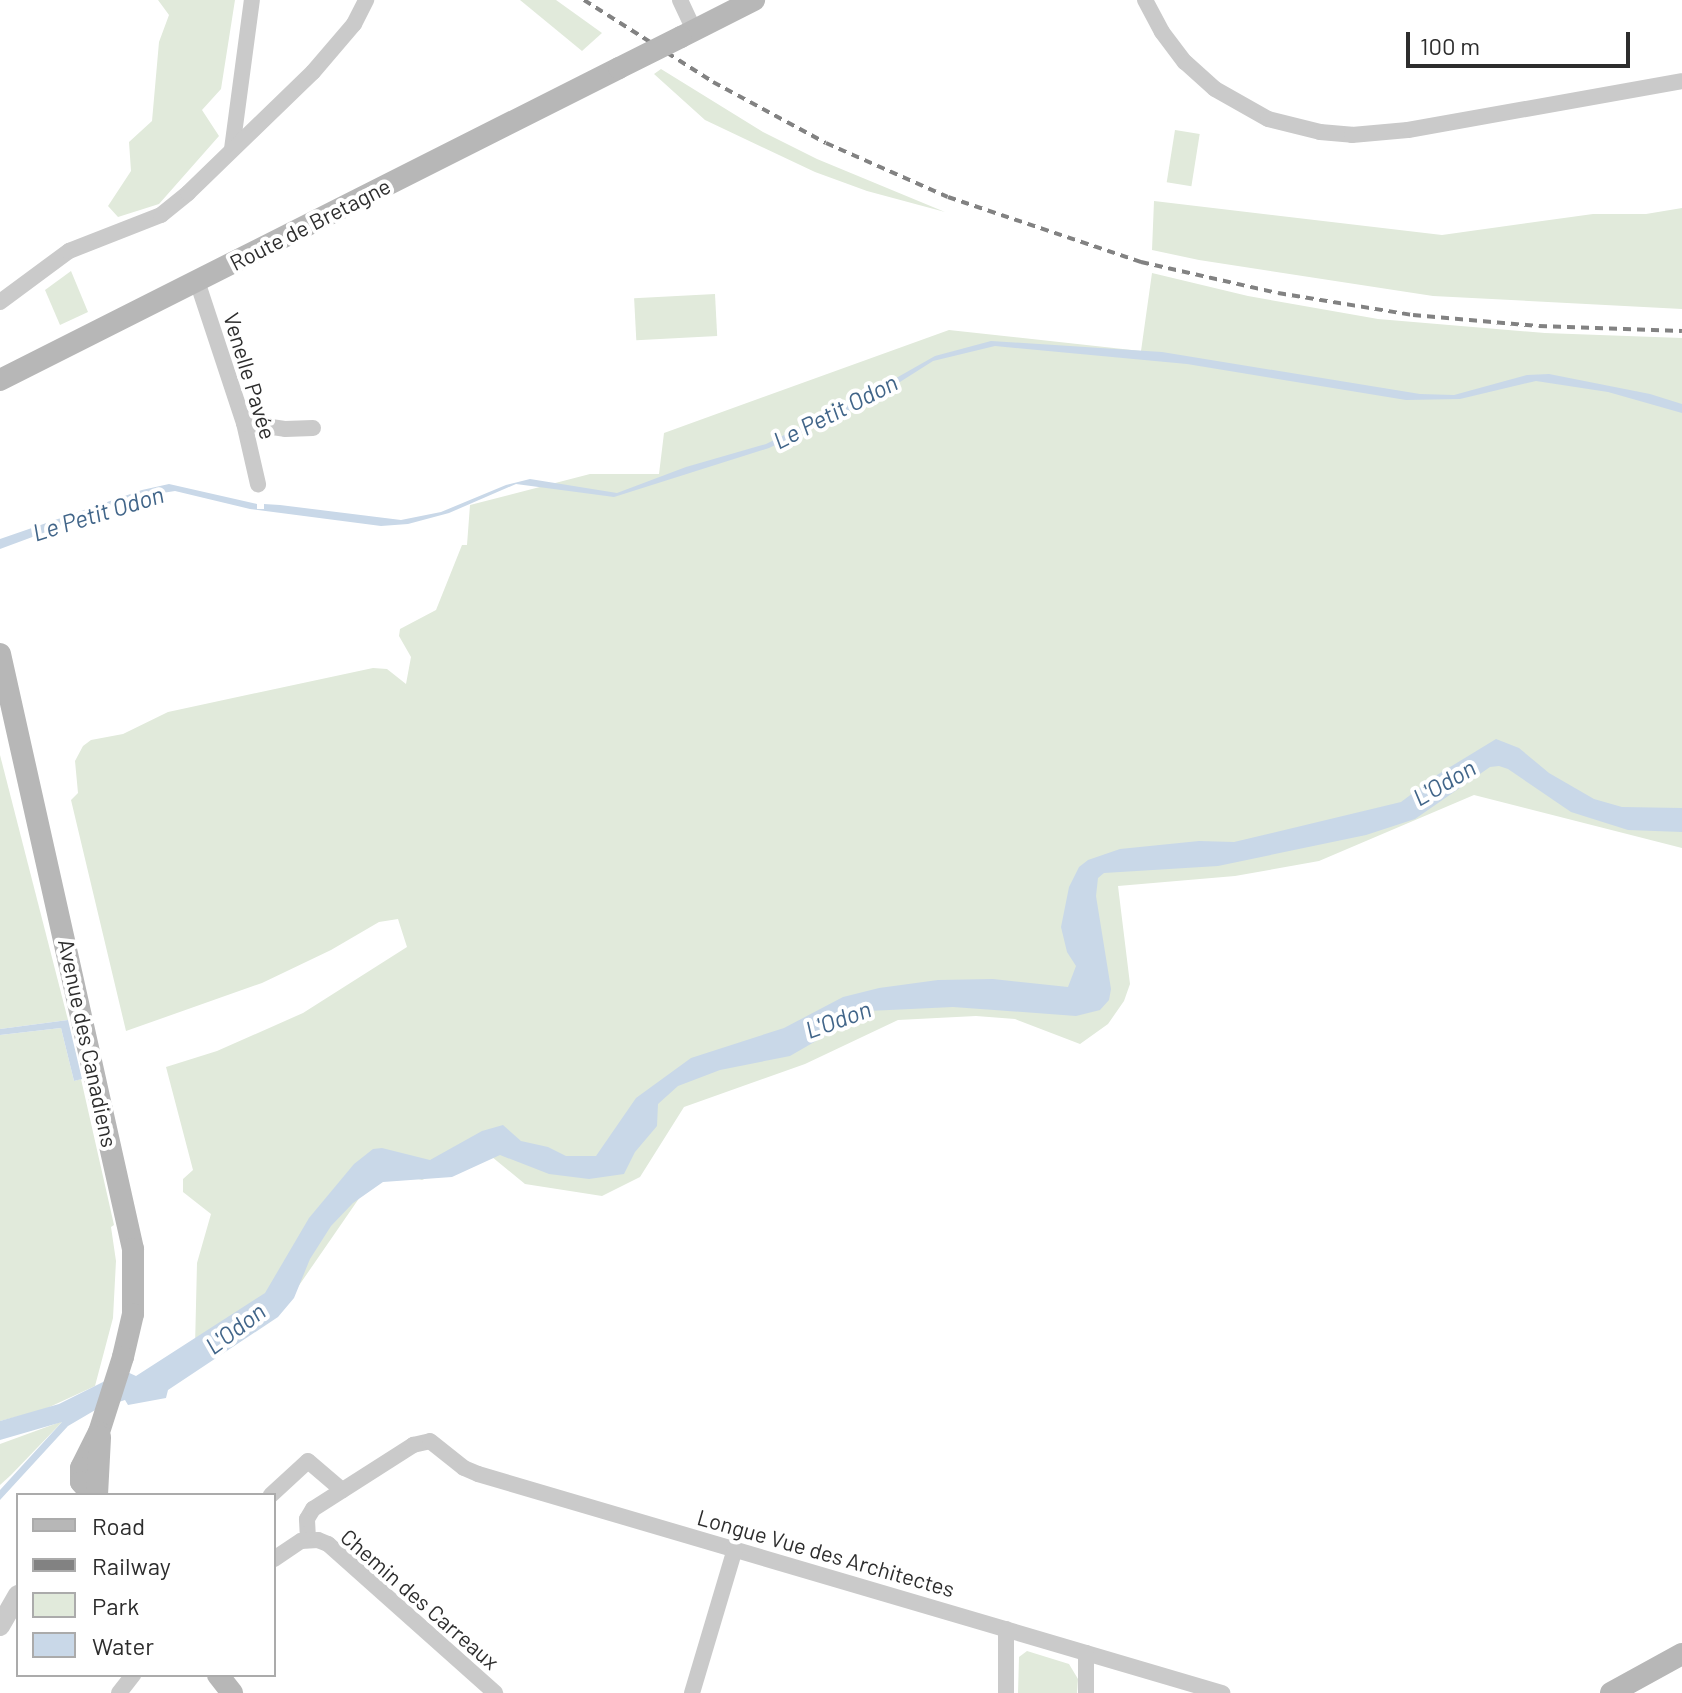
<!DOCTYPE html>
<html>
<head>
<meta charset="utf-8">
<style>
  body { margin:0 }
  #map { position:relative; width:1682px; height:1693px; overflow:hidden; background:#fff; font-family:Barlow,sans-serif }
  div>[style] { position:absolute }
  .green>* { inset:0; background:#e1eadb; transform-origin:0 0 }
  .water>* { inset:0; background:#c9d8e8 }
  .minor>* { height:16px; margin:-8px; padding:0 8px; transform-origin:8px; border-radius:8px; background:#cacaca }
  .tertiary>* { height:20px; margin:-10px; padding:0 10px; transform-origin:10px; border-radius:10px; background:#cacaca }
  .secondary>* { height:22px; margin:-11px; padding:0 11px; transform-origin:11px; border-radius:11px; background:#b7b7b7 }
  .rail>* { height:4px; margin-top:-2px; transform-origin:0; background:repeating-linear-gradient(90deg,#828282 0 8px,transparent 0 14px) }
  .secondary-bridge>* { height:22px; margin:-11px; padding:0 11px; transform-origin:11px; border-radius:11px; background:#b7b7b7 }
  span { translate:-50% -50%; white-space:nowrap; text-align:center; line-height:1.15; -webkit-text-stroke:8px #fff; paint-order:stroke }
  .street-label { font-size:22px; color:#2d2d2d }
  .water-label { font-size:24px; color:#416589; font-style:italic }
  .legend { position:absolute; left:16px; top:1493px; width:260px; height:184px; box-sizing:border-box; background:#fff; border:2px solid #ababab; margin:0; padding:10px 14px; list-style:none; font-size:24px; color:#2d2d2d }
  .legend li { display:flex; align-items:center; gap:16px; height:40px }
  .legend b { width:40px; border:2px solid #ababab }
  .scale { position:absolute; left:1406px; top:32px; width:224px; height:36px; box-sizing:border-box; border:4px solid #2d2d2d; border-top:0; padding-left:10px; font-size:24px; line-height:28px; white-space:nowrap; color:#2d2d2d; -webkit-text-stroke:6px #fff; paint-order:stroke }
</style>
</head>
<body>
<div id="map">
  <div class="green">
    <div style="clip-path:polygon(158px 0,235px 0,221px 89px,202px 110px,219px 136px,159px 204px,118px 217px,108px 206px,131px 171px,129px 142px,152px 121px,159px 42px,169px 15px)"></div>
    <div style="clip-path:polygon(520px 0,556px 0,602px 33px,582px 51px)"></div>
    <div style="clip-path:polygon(661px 69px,763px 132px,817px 159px,945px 212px,867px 191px,815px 172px,705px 120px,654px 74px)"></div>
    <div style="left:1175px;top:130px;width:25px;height:53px;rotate:9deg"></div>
    <div style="clip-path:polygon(1154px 201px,1442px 235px,1593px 214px,1646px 214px,1682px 208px,1682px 309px,1433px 296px,1199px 260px,1152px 250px)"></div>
    <div style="clip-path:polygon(71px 271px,88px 312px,60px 325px,45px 290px)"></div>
    <div style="clip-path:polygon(1152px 273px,1248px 296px,1378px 319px,1545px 333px,1682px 338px,1682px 848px,1474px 795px,1319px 861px,1235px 876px,1118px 886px,1130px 984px,1124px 1001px,1108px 1024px,1080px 1044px,1015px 1019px,976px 1016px,898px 1020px,805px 1064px,684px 1107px,640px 1177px,602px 1196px,525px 1184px,486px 1152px,422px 1180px,380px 1168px,291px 1297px,195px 1347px,197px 1263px,211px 1214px,183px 1192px,183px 1179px,193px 1170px,166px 1067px,217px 1051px,303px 1013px,407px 947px,398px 919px,379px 922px,331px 950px,262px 983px,126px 1031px,71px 800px,78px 793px,75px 761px,83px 746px,91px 740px,123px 734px,168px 712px,373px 668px,387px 669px,406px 684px,411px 657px,399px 636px,400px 629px,436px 610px,462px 545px,467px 545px,470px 505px,590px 474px,659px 474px,664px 433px,949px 330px,1141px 351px)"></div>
    <div style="left:715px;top:294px;width:42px;height:81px;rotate:87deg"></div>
    <div style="clip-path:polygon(0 755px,68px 1020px,0 1029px)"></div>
    <div style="clip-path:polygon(61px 1028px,74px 1081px,81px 1079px,114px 1225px,111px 1227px,116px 1261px,113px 1318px,95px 1386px,43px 1410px,0 1421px,0 1035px)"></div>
    <div style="clip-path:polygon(63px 1421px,11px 1475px,0 1485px,0 1444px)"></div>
    <div style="clip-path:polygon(1027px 1651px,1069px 1664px,1078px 1679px,1077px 1693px,1018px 1693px,1019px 1657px)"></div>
  </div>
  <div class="water">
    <div style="clip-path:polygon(991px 341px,1162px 352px,1420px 394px,1454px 395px,1527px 375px,1549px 374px,1650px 394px,1682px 404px,1682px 413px,1608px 392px,1536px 381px,1460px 399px,1406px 400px,1187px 364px,995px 346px,933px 361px,870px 401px,769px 448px,614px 497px,516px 484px,449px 513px,408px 524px,381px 526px,250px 509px,175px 491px,143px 496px,0 549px,0 539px,142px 490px,169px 484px,257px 504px,257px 509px,264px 509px,264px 504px,280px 505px,401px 520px,441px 512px,506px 485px,530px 479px,617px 493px,686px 467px,766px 444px,875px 390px,935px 356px)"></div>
    <div style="clip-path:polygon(1496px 739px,1519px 748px,1549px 773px,1594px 799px,1622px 807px,1682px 808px,1682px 832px,1628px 830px,1571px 812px,1508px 769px,1499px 766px,1490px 767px,1415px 819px,1366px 835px,1218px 866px,1104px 873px,1098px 878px,1096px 896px,1111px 989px,1109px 1000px,1100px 1010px,1076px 1016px,953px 1007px,868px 1011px,790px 1056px,720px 1070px,678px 1086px,658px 1104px,657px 1126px,635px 1152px,624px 1174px,589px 1179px,549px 1174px,500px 1155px,452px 1177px,383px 1182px,353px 1203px,331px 1226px,310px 1259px,294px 1298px,278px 1317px,168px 1390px,166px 1398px,128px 1405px,125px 1400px,97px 1409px,68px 1426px,0 1500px,0 1490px,62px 1422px,0 1440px,0 1421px,59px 1404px,125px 1371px,136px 1376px,265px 1293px,309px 1218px,354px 1164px,373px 1149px,382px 1148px,430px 1160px,482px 1131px,503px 1125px,521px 1141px,548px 1147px,566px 1156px,596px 1156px,636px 1098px,691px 1058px,784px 1028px,843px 997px,879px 988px,938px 980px,993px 979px,1068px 987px,1076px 966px,1067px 952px,1061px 927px,1069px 887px,1079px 867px,1088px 860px,1120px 849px,1199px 841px,1234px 842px,1401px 802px,1437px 775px)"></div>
    <div style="clip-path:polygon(68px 1020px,82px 1079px,74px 1081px,61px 1028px,0 1035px,0 1029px)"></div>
  </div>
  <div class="minor">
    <div style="left:680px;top:0;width:33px;rotate:65deg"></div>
    <div style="left:1145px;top:0;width:36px;rotate:62deg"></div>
    <div style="left:1162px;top:32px;width:38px;rotate:53deg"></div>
    <div style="left:1185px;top:62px;width:40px;rotate:42deg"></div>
    <div style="left:1215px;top:89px;width:61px;rotate:29.5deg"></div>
    <div style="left:1268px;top:119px;width:54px;rotate:14deg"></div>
    <div style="left:1320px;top:132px;width:32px;rotate:5deg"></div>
    <div style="left:1352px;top:135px;width:56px;rotate:-5.1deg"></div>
    <div style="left:1408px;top:130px;width:278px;rotate:-10.1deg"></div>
    <div style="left:232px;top:149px;width:150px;rotate:-82.4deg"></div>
    <div style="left:197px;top:281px;width:150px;rotate:71.7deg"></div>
    <div style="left:244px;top:423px;width:63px;rotate:77.1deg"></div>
    <div style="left:0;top:302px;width:86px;rotate:-36.5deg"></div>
    <div style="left:69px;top:251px;width:99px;rotate:-21.4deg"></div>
    <div style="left:161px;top:215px;width:35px;rotate:-39deg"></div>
    <div style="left:188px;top:193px;width:174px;rotate:-44.1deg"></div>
    <div style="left:313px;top:72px;width:63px;rotate:-49.5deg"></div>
    <div style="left:354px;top:24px;width:27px;rotate:-63deg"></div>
    <div style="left:244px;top:423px;width:41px;rotate:8.3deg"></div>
    <div style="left:285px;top:429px;width:28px;rotate:-2deg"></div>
    <div style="left:271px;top:1495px;width:50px;rotate:-42.6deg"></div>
    <div style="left:308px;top:1461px;width:45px;rotate:40.5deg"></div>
    <div style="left:308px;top:1539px;width:20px;rotate:-93deg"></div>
    <div style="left:307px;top:1519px;width:12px;rotate:-59deg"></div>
    <div style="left:313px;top:1509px;width:119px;rotate:-32.6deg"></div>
    <div style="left:413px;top:1445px;width:17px;rotate:-13deg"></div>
    <div style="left:430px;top:1441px;width:43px;rotate:38.5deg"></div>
    <div style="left:464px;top:1468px;width:15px;rotate:23deg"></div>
    <div style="left:478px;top:1474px;width:776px;rotate:16.4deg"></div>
    <div style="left:274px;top:1559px;width:32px;rotate:-34deg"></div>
    <div style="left:301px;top:1541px;width:17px;rotate:-3deg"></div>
    <div style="left:318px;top:1540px;width:11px;rotate:22deg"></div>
    <div style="left:328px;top:1544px;width:224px;rotate:41.7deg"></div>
    <div style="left:119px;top:1693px;width:23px;rotate:-52deg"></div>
    <div style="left:692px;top:1693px;width:150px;rotate:-73.4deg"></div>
    <div style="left:1006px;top:1693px;width:64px;rotate:-90deg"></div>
    <div style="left:1086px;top:1693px;width:40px;rotate:-90deg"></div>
  </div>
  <div class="tertiary">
    <div style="left:0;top:1626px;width:36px;rotate:-60deg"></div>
  </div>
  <div class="secondary">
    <div style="left:681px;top:37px;width:82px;rotate:-26.9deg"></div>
    <div style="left:0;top:380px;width:693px;rotate:-26.75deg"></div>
    <div style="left:0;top:654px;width:610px;rotate:77.4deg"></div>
    <div style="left:133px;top:1249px;width:65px;rotate:90deg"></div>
    <div style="left:133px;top:1314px;width:44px;rotate:103.1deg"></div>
    <div style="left:123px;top:1357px;width:79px;rotate:107.7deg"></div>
    <div style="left:99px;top:1432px;width:40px;rotate:116.6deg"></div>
    <div style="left:81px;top:1468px;width:14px;rotate:90deg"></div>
    <div style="left:81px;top:1482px;width:17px;rotate:50deg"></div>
    <div style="left:97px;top:1495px;width:58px;rotate:-87deg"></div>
    <div style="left:218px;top:1675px;width:23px;rotate:52deg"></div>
    <div style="left:1611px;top:1693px;width:81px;rotate:-28.8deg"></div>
  </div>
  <div class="rail">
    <div style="left:584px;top:0;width:153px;rotate:32.4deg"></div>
    <div style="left:713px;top:82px;width:128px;rotate:28.4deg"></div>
    <div style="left:826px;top:143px;width:133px;rotate:23.9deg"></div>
    <div style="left:948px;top:197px;width:204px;rotate:18.6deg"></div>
    <div style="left:1141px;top:262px;width:140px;rotate:12.8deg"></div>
    <div style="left:1278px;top:293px;width:137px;rotate:9.3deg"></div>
    <div style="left:1413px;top:315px;width:126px;rotate:5deg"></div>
    <div style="left:1539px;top:326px;width:143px;rotate:2deg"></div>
  </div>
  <div class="secondary-bridge">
    <div style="left:619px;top:68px;width:69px;rotate:-26.6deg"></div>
  </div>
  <div class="street-label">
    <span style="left:310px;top:224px;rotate:-27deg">Route de Bretagne</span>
    <span style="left:250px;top:376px;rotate:73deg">Venelle Pavée</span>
    <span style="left:88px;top:1043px;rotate:78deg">Avenue des Canadiens</span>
    <span style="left:826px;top:1553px;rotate:16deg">Longue Vue des Architectes</span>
    <span style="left:420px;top:1599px;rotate:41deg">Chemin des Carreaux</span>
  </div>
  <div class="water-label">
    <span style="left:835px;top:411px;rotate:-27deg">Le Petit Odon</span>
    <span style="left:98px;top:513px;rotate:-17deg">Le Petit Odon</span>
    <span style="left:1444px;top:782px;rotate:-30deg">L'Odon</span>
    <span style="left:838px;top:1019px;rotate:-20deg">L'Odon</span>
    <span style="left:235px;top:1328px;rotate:-37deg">L'Odon</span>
  </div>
  <ul class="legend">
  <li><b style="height:10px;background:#b7b7b7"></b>Road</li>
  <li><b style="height:10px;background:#828282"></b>Railway</li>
  <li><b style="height:22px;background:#e1eadb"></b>Park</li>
  <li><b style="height:22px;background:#c9d8e8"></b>Water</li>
  </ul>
  <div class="scale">100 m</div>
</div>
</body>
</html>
